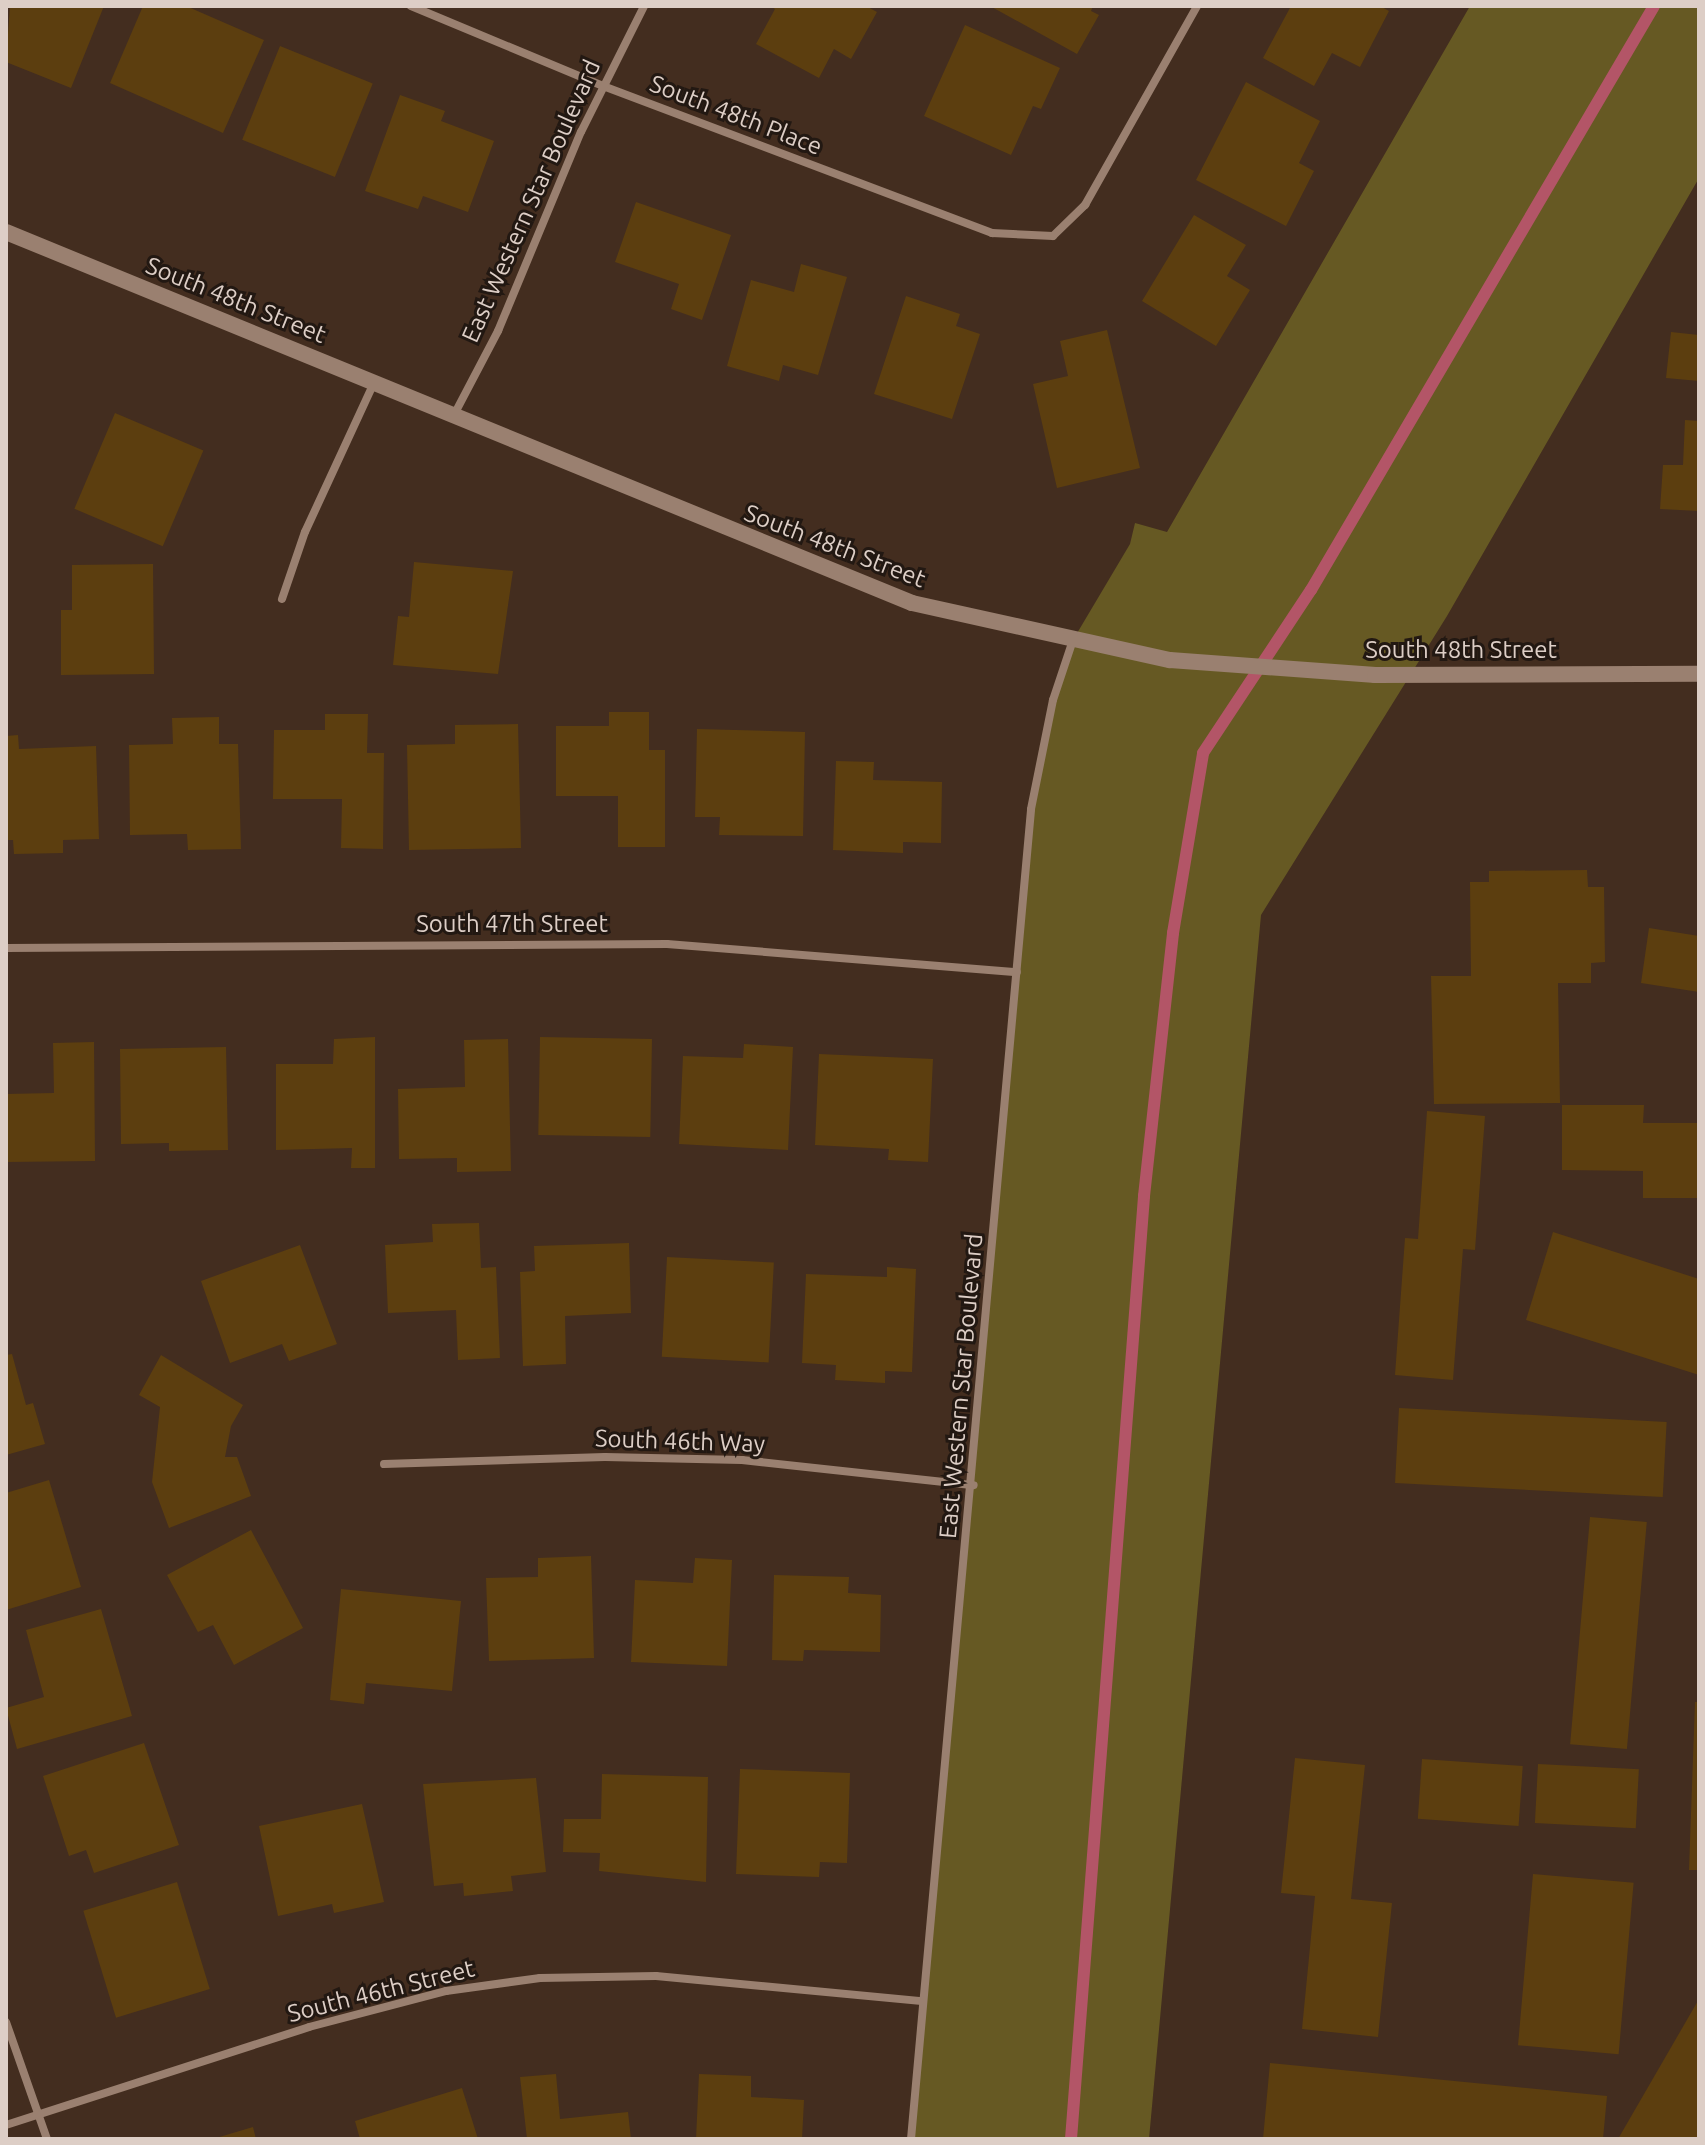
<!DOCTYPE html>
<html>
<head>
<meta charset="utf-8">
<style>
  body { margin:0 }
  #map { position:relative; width:1705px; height:2145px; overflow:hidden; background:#432d1f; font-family:Ubuntu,sans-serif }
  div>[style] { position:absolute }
  .green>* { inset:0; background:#665923 }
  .stream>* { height:12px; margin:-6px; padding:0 6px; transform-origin:6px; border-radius:6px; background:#b35567 }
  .building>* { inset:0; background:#5c3e0f; transform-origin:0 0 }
  .minor>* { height:8px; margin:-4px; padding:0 4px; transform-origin:4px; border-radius:4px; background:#9a8070 }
  .secondary>* { height:16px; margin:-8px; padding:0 8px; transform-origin:8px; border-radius:8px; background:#9a8070 }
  span { translate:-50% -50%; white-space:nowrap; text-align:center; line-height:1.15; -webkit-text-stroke:6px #221812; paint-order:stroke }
  .street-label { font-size:24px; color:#ddcec6 }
  .frame { position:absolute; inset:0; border:8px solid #ddcec6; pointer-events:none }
</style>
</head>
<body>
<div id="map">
  <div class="green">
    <div style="clip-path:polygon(1470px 6px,1699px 6px,1699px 178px,1447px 616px,1261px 915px,1149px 2139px,911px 2139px,1031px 809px,1053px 700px,1073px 640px,1130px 544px,1135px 523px,1167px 532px)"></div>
  </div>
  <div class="stream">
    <div style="left:1071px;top:2139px;width:946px;rotate:-85.57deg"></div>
    <div style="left:1144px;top:1196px;width:265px;rotate:-83.7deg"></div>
    <div style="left:1173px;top:933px;width:182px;rotate:-80.5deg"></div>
    <div style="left:1203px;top:753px;width:196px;rotate:-56.5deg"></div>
    <div style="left:1311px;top:590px;width:677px;rotate:-59.57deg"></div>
  </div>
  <div class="building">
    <div style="clip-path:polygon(10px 6px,104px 6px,71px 88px,6px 62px)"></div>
    <div style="clip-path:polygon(143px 6px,186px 6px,264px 40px,223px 133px,110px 83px)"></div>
    <div style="clip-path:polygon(770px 6px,866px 6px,877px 12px,851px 59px,834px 49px,819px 78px,756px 44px,775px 9px)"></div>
    <div style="clip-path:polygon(990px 6px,1093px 6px,1091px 11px,1099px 15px,1077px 54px)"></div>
    <div style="clip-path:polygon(1291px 6px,1380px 6px,1389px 11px,1360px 67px,1332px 53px,1314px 86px,1263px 58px)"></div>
    <div style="clip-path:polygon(965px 25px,1060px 68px,1041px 109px,1033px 106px,1011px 155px,924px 116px)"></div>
    <div style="left:280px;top:46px;width:100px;height:101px;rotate:22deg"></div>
    <div style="clip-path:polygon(1246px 82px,1320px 121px,1299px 163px,1314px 171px,1286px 226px,1196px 180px)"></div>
    <div style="clip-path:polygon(400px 95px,445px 111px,441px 121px,494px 141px,468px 212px,423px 196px,418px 209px,365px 191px)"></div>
    <div style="clip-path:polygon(636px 202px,731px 235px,702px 320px,671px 309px,679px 284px,615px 262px)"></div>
    <div style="clip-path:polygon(1194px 215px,1246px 245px,1227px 276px,1250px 290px,1216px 346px,1142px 301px)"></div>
    <div style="clip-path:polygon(801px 264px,847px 277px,818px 375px,783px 365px,779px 381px,727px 366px,751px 280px,794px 292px)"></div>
    <div style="clip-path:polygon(906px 296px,960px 314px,956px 326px,980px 334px,952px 419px,874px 394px)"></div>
    <div style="clip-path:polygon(1107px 330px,1140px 468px,1057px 488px,1033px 384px,1068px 376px,1060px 341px)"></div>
    <div style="clip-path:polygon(1671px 332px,1699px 335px,1699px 381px,1666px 378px)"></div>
    <div style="left:115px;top:413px;width:96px;height:104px;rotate:23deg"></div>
    <div style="clip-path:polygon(1685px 420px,1699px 421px,1699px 511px,1660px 509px,1663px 465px,1683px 465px)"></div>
    <div style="clip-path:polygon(414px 562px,513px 571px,498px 674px,393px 665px,398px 616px,409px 617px)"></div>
    <div style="clip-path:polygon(153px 564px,154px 674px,61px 675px,61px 610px,72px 610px,72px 565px)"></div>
    <div style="clip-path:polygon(609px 712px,649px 712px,649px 750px,665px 750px,665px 847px,618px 847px,618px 796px,556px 796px,556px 726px,609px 726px)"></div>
    <div style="clip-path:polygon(325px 714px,368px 714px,367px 753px,384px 753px,383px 849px,341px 848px,342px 799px,273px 799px,274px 730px,325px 730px)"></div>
    <div style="clip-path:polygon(219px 717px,219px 744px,238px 744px,241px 849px,188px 850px,187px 834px,130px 835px,129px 745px,173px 744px,172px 718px)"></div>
    <div style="clip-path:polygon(518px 724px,521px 848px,409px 850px,407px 745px,455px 744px,455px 725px)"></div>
    <div style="clip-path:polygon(697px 729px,805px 732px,803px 836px,719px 835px,720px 817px,695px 817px)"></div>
    <div style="clip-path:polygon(18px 735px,19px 749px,96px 746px,99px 839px,63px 840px,63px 853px,14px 854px,13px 840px,6px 840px,6px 736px)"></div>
    <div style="clip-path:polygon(836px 761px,874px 762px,873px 780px,942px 782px,941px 843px,903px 842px,903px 853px,833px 850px)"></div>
    <div style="clip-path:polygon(1587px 870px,1588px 887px,1604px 887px,1605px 962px,1591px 963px,1591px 983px,1558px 983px,1560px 1103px,1434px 1104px,1431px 976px,1471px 976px,1470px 882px,1489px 882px,1489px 871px)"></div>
    <div style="clip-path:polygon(1649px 928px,1699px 936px,1699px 992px,1641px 983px)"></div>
    <div style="clip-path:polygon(375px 1037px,375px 1168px,351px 1168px,352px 1148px,276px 1150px,276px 1064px,333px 1064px,334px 1039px)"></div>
    <div style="left:540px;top:1037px;width:112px;height:98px;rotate:1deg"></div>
    <div style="clip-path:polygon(508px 1039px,511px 1171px,457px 1172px,457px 1158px,399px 1159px,398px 1089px,465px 1087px,464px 1040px)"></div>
    <div style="clip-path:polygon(94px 1042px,95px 1161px,6px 1162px,6px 1094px,54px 1093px,53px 1043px)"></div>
    <div style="clip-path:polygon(744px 1044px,793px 1047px,788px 1150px,679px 1144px,683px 1056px,743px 1058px)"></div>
    <div style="clip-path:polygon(226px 1047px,228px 1150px,169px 1151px,169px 1143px,121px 1144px,120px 1049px)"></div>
    <div style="clip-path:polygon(819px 1054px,933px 1059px,928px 1162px,888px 1160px,889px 1149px,815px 1145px)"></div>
    <div style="clip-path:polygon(1562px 1105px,1644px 1105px,1643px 1123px,1699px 1123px,1699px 1198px,1643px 1198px,1643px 1171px,1562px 1170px)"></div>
    <div style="clip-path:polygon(1427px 1111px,1485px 1116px,1475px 1250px,1463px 1249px,1453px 1380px,1395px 1375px,1405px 1238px,1418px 1239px)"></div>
    <div style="clip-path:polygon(479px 1223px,481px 1268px,496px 1267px,500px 1358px,458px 1360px,456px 1310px,388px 1313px,385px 1245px,433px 1242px,432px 1224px)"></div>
    <div style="clip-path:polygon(1553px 1232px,1699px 1279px,1699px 1375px,1526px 1320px)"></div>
    <div style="clip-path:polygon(629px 1243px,631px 1313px,565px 1316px,566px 1364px,523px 1366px,520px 1272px,535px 1271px,534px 1246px)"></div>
    <div style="clip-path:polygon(300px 1245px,337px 1344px,289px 1361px,282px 1344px,230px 1363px,201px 1281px)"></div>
    <div style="left:667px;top:1257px;width:107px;height:100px;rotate:3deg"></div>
    <div style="clip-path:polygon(887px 1267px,916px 1269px,912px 1372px,885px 1371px,885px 1383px,835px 1380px,836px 1365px,802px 1363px,806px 1274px,887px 1277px)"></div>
    <div style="clip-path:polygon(12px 1354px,26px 1405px,33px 1403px,45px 1444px,6px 1455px,6px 1355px)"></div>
    <div style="clip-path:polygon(161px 1355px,243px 1405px,231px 1426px,225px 1457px,237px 1457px,251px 1496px,169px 1528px,152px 1482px,160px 1407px,139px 1395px)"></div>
    <div style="left:1399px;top:1408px;width:268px;height:75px;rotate:3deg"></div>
    <div style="clip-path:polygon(49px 1480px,81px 1587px,6px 1610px,6px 1493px)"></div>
    <div style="left:1590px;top:1517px;width:57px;height:228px;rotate:5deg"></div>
    <div style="clip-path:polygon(251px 1530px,303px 1628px,234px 1665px,213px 1625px,198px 1632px,167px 1575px)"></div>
    <div style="clip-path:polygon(591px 1556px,594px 1658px,489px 1661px,486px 1578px,538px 1577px,538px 1558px)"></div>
    <div style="clip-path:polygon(695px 1558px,732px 1560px,727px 1666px,631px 1662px,635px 1580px,693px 1583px)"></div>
    <div style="clip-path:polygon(774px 1575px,849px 1577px,848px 1593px,881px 1595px,880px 1652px,804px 1650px,803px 1661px,772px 1660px)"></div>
    <div style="clip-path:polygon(341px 1589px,461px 1601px,452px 1691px,366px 1683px,364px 1704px,330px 1700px)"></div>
    <div style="clip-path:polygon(101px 1609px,132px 1716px,17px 1749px,6px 1708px,44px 1697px,26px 1630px)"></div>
    <div style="clip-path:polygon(1695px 1702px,1699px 1702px,1699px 1870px,1689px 1870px)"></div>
    <div style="clip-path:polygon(144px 1743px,179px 1845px,94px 1873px,86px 1850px,69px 1856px,43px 1776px)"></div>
    <div style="clip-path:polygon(1295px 1758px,1365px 1765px,1351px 1899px,1392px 1903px,1378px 2037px,1302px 2029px,1315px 1896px,1281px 1893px)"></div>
    <div style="left:1422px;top:1759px;width:101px;height:60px;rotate:4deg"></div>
    <div style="left:1538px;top:1764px;width:101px;height:59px;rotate:3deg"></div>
    <div style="clip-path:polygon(740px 1769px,850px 1773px,847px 1863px,820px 1862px,819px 1877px,736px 1874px)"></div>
    <div style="clip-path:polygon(602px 1774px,708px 1777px,706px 1882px,599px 1871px,600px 1853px,563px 1852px,564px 1819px,601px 1819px)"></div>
    <div style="clip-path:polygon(536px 1778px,546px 1872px,511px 1876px,513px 1891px,464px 1896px,463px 1883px,434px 1886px,423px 1784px)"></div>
    <div style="clip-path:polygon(362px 1804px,384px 1902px,334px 1913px,332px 1904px,278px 1916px,259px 1826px)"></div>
    <div style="left:1533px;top:1874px;width:101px;height:172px;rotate:5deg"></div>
    <div style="left:177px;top:1882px;width:112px;height:98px;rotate:73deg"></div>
    <div style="clip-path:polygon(1699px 1999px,1699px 2139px,1618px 2139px)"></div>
    <div style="clip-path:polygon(1270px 2063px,1607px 2096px,1603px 2139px,1263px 2139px)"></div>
    <div style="clip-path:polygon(556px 2074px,560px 2119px,628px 2112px,631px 2139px,527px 2139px,520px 2077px)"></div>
    <div style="clip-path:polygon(699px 2074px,751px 2076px,751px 2097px,804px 2100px,802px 2139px,696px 2139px)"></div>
    <div style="clip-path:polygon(462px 2088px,478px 2139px,360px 2139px,355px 2121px)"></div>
    <div style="clip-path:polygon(253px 2127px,256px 2139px,217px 2139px,216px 2138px)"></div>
  </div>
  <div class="minor">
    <div style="left:411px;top:6px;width:208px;rotate:22.6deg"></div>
    <div style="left:603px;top:86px;width:416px;rotate:20.7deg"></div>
    <div style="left:992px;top:233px;width:61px;rotate:2.8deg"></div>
    <div style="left:1053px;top:236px;width:45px;rotate:-44.1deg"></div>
    <div style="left:1085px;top:205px;width:228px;rotate:-60.6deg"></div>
    <div style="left:455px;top:413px;width:93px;rotate:-62.3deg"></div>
    <div style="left:498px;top:331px;width:216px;rotate:-67.4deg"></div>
    <div style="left:581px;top:132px;width:141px;rotate:-63.4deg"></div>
    <div style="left:282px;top:599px;width:71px;rotate:-71.1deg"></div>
    <div style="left:305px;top:532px;width:164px;rotate:-65.2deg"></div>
    <div style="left:6px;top:948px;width:661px;rotate:-0.35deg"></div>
    <div style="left:667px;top:944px;width:351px;rotate:4.6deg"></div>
    <div style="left:384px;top:1464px;width:221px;rotate:-1.8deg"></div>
    <div style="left:605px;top:1457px;width:137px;rotate:1.3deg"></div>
    <div style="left:742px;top:1460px;width:233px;rotate:6.2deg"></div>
    <div style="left:6px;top:2022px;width:124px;rotate:70.7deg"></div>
    <div style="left:6px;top:2125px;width:318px;rotate:-17.9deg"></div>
    <div style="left:309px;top:2027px;width:142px;rotate:-14.7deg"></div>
    <div style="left:446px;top:1991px;width:95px;rotate:-7.9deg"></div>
    <div style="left:540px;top:1978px;width:116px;rotate:-1deg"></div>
    <div style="left:656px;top:1976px;width:267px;rotate:5.4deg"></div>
    <div style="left:911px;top:2139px;width:1335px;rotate:-84.84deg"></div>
    <div style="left:1031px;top:809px;width:111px;rotate:-78.6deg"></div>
    <div style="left:1053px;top:700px;width:63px;rotate:-71.6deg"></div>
  </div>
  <div class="secondary">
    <div style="left:6px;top:232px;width:979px;rotate:22.27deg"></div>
    <div style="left:912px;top:603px;width:264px;rotate:12.5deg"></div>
    <div style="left:1170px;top:660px;width:206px;rotate:4.2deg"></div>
    <div style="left:1375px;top:675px;width:324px;rotate:-0.2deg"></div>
  </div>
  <div class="street-label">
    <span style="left:736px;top:115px;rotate:21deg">South 48th Place</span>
    <span style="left:531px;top:201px;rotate:-66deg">East Western Star Boulevard</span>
    <span style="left:236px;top:300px;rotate:22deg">South 48th Street</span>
    <span style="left:835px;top:546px;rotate:21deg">South 48th Street</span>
    <span style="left:1461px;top:650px">South 48th Street</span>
    <span style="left:512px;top:924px">South 47th Street</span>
    <span style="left:961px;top:1386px;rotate:-85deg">East Western Star Boulevard</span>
    <span style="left:680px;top:1441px;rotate:2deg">South 46th Way</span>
    <span style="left:381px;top:1991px;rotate:-14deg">South 46th Street</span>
  </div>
  <div class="frame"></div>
</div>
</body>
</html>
